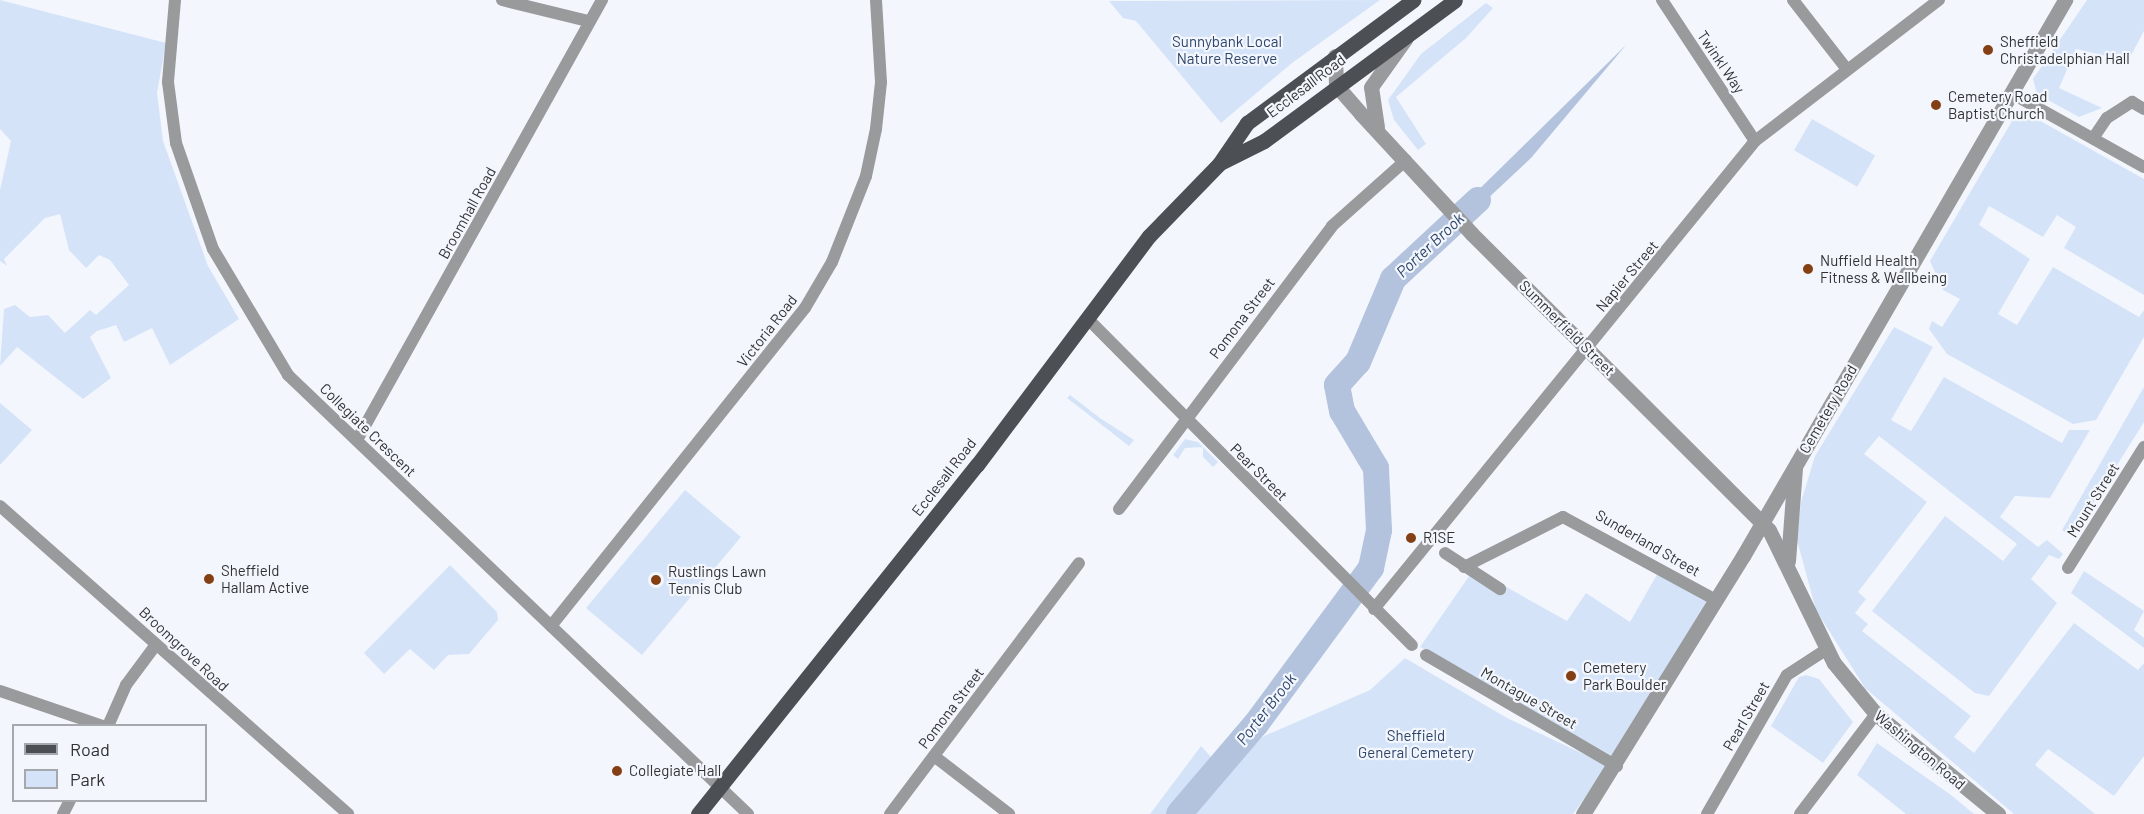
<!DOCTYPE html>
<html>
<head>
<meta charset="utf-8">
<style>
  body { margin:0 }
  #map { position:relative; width:2144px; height:814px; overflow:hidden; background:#f3f7fd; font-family:Barlow,sans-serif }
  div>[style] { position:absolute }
  .green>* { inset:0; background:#d5e3f9; transform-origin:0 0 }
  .water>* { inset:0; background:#b3c3dd; transform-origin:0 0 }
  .river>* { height:26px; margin:-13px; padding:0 13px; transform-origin:13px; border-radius:13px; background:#b3c3dd }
  .minor>* { height:12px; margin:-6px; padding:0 6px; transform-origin:6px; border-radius:6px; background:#989a9c }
  .tertiary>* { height:15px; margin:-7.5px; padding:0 7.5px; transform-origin:7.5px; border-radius:7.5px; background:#989a9c }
  .primary>* { height:15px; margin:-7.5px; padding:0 7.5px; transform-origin:7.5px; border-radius:7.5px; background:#4c4f53 }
  .dots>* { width:16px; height:16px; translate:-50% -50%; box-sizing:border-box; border:3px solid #f3f7fd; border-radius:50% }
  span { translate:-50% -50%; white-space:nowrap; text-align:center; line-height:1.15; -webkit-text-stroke:4.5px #f3f7fd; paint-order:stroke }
  .park-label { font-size:15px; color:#2d456a }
  .poi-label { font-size:15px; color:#303234 }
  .left { translate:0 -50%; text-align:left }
  .street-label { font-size:15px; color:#303234 }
  .water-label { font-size:16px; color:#2d456a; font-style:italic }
  .legend { position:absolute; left:12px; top:724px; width:195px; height:78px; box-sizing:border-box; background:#f3f7fd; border:2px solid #a5a8ad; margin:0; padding:8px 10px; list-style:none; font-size:18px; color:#303234 }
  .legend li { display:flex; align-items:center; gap:12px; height:30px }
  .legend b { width:30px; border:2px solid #a5a8ad }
</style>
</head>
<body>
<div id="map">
  <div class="green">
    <div style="clip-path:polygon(0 0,166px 43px,157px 93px,163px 141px,208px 266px,239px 319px,170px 365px,152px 328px,124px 342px,116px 325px,97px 331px,90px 337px,111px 378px,83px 399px,17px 347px,0 366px,4px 309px,15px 305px,30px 317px,48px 315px,65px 333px,90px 310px,96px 315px,129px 285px,110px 260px,99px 255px,86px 268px,69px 250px,60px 214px,45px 218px,4px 259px,7px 266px,0 261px,0 190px,11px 141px,0 129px)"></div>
    <div style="clip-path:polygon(1380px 0,1292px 63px,1221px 123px,1136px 21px,1123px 18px,1109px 1px)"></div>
    <div style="clip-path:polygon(2087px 0,2144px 0,2144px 31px,2128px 61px,2076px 49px,2059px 88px,2102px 108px,2079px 117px,2037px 94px,2033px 79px)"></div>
    <div style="clip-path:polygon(1486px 3px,1493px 8px,1466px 38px,1396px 97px,1426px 144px,1418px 150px,1394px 120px,1388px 100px,1421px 54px)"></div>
    <div style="clip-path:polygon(2019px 109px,2144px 179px,2144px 295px,2064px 248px,2076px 227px,2057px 215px,2043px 237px,1989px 206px,1979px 225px,2030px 259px,1998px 314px,2017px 325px,2053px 267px,2139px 317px,2144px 310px,2144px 337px,2096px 420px,2073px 424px,1947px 354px,1929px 329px,1932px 321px,1942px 327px,1960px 299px,1943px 290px,1930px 261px)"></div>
    <div style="left:1812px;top:119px;width:73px;height:36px;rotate:30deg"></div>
    <div style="clip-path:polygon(1894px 327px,1933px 347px,1891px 420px,1911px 431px,1944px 377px,2062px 443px,2069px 430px,2090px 430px,2050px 498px,2015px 496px,2000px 517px,2038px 547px,2047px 540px,2063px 554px,2059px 559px,2049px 555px,2031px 579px,2057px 603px,1989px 696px,1975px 693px,1872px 611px,1945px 516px,2003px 561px,2017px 544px,1879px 436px,1864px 454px,1927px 502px,1858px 592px,1866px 599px,1855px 613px,1868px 624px,1862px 631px,1971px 716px,1954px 737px,1974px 753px,2074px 623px,2138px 670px,2144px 663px,2144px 756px,2114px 796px,2048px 749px,2035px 765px,2095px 814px,2014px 814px,1865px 688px,1816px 610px,1797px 540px,1801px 502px,1815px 456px)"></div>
    <div style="clip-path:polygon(2144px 387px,2144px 422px,2072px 537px,2062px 530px)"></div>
    <div style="clip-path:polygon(1070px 395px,1100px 418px,1134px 440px,1129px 446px,1067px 398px)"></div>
    <div style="clip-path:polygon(0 403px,32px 430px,0 465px)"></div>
    <div style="clip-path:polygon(1185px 439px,1198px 442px,1218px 462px,1213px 467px,1203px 457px,1203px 447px,1185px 448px,1178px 459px,1173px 455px)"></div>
    <div style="left:685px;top:490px;width:73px;height:154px;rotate:40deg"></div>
    <div style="clip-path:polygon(450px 565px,497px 612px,498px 620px,469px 654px,448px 655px,434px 670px,410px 649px,384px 674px,364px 653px)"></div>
    <div style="clip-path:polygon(1474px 569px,1567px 621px,1586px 593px,1630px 622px,1659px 571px,1710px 600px,1616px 758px,1420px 647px)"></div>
    <div style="clip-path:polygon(2084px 571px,2144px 611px,2134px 630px,2144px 638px,2144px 648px,2071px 593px)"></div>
    <div style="clip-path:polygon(1405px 658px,1507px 718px,1609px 766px,1573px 814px,1195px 814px,1237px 758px,1264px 736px,1370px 690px)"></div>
    <div style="clip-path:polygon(1806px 675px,1819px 679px,1853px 722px,1823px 763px,1771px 726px,1799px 677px)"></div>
    <div style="clip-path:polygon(1877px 743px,1951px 795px,1974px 814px,1906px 814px,1857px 775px)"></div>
    <div style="clip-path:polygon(1201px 746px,1212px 758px,1170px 814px,1150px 814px)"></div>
  </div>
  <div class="water">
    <div style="clip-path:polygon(1626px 45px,1531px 158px,1469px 216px,1461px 207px)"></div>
    <div style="left:1442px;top:225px;width:13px;height:58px;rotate:48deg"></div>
  </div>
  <div class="river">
    <div style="left:1179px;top:814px;width:118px;rotate:-49.5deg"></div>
    <div style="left:1256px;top:724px;width:194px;rotate:-53.6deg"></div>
    <div style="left:1371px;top:568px;width:39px;rotate:-78deg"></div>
    <div style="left:1379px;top:530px;width:62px;rotate:-92.8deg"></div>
    <div style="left:1376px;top:468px;width:66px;rotate:-120.8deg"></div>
    <div style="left:1342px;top:411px;width:26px;rotate:-101deg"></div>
    <div style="left:1337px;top:385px;width:31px;rotate:-48deg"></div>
    <div style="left:1358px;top:362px;width:90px;rotate:-67.1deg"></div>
    <div style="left:1393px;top:279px;width:116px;rotate:-42.9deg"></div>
  </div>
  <div class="minor">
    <div style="left:175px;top:0;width:82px;rotate:94.9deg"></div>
    <div style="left:168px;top:82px;width:62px;rotate:82.5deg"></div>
    <div style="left:176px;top:143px;width:112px;rotate:70.8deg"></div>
    <div style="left:213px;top:249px;width:147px;rotate:59.2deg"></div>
    <div style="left:288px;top:375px;width:636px;rotate:43.66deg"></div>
    <div style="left:502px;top:0;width:89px;rotate:13.7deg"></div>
    <div style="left:1662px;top:0;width:169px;rotate:56.6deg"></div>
    <div style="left:1793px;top:0;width:86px;rotate:52.1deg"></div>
    <div style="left:2011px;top:93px;width:152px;rotate:29.1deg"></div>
    <div style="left:2094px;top:137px;width:23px;rotate:-56deg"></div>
    <div style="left:2107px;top:118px;width:30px;rotate:-33deg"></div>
    <div style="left:2132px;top:102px;width:14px;rotate:30deg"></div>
    <div style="left:1087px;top:318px;width:461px;rotate:45.2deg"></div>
    <div style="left:357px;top:440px;width:504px;rotate:-60.89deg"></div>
    <div style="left:0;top:506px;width:465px;rotate:41.5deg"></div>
    <div style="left:1119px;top:509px;width:354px;rotate:-53deg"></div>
    <div style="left:1332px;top:226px;width:99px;rotate:-41.7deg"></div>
    <div style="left:1445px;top:553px;width:66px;rotate:33.2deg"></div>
    <div style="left:1464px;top:567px;width:111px;rotate:-26.8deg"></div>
    <div style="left:1563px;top:517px;width:174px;rotate:28.5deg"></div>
    <div style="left:2068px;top:568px;width:143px;rotate:-57.9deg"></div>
    <div style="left:1374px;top:609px;width:603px;rotate:-50.85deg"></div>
    <div style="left:1755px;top:141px;width:232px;rotate:-37.5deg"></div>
    <div style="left:551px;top:626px;width:407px;rotate:-51.4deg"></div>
    <div style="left:805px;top:308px;width:53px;rotate:-59.6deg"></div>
    <div style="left:832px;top:262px;width:92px;rotate:-68.4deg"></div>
    <div style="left:866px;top:176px;width:48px;rotate:-78deg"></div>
    <div style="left:876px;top:129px;width:47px;rotate:-83.9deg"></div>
    <div style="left:881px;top:82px;width:82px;rotate:-93.5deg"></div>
    <div style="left:1426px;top:655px;width:221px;rotate:30.2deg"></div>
    <div style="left:0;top:691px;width:109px;rotate:18.8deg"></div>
    <div style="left:108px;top:726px;width:45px;rotate:-66.3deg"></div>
    <div style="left:126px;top:685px;width:49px;rotate:-53.4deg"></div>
    <div style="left:934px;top:756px;width:95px;rotate:37.7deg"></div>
    <div style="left:63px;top:814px;width:16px;rotate:-63deg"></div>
    <div style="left:890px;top:814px;width:314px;rotate:-53deg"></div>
    <div style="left:1707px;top:814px;width:160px;rotate:-60.1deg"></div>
    <div style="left:1787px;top:675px;width:48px;rotate:-33deg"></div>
    <div style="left:1800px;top:814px;width:126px;rotate:-52.8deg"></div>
  </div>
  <div class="tertiary">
    <div style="left:1335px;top:56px;width:29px;rotate:88deg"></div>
    <div style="left:1336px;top:85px;width:38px;rotate:49deg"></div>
    <div style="left:1361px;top:114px;width:163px;rotate:47.2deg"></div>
    <div style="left:1472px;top:234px;width:419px;rotate:44.9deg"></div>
    <div style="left:1769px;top:530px;width:148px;rotate:64deg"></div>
    <div style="left:1834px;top:663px;width:66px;rotate:50.5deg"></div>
    <div style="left:1876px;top:714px;width:158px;rotate:39.3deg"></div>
    <div style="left:1377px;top:127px;width:40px;rotate:-98.5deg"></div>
    <div style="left:1371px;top:87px;width:60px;rotate:-54.5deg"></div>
    <div style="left:1788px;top:561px;width:93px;rotate:-85.7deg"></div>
    <div style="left:1583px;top:814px;width:304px;rotate:-58.2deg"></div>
    <div style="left:1743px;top:556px;width:643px;rotate:-59.92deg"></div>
  </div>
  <div class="primary">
    <div style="left:1222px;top:162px;width:47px;rotate:-26.6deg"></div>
    <div style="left:1264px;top:141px;width:237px;rotate:-36.4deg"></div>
    <div style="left:698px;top:814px;width:447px;rotate:-51.4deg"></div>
    <div style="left:977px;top:465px;width:286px;rotate:-53.1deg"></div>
    <div style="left:1149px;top:236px;width:100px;rotate:-45.8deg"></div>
    <div style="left:1219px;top:164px;width:50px;rotate:-55.7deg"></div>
    <div style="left:1247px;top:123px;width:207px;rotate:-36.5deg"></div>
  </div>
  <div class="dots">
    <div style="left:1988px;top:50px;background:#844014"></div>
    <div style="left:1936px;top:105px;background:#844014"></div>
    <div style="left:1808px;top:269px;background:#844014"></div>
    <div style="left:1411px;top:538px;background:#844014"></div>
    <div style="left:209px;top:579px;background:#844014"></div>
    <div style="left:656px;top:580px;background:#844014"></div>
    <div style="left:1571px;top:676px;background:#844014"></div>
    <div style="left:617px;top:771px;background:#844014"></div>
  </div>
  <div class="park-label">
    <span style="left:1227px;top:50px">Sunnybank Local<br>Nature Reserve</span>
    <span style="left:1416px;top:744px">Sheffield<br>General Cemetery</span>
  </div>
  <div class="poi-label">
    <span class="left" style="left:2000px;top:50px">Sheffield<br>Christadelphian Hall</span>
    <span class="left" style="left:1948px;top:105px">Cemetery Road<br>Baptist Church</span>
    <span class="left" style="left:1820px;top:269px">Nuffield Health<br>Fitness &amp; Wellbeing</span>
    <span class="left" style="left:1423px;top:538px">R1SE</span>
    <span class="left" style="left:221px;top:579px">Sheffield<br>Hallam Active</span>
    <span class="left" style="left:668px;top:580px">Rustlings Lawn<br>Tennis Club</span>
    <span class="left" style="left:1583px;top:676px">Cemetery<br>Park Boulder</span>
    <span class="left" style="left:629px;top:771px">Collegiate Hall</span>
  </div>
  <div class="street-label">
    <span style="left:1721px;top:62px;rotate:56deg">Twinkl Way</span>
    <span style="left:1306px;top:86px;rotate:-37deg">Ecclesall Road</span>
    <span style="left:467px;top:213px;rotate:-61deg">Broomhall Road</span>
    <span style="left:1627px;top:276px;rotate:-50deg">Napier Street</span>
    <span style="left:1242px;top:318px;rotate:-53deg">Pomona Street</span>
    <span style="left:1567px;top:328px;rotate:45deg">Summerfield Street</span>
    <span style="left:767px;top:331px;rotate:-52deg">Victoria Road</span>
    <span style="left:1828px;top:409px;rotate:-60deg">Cemetery Road</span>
    <span style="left:368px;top:430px;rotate:44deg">Collegiate Crescent</span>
    <span style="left:1259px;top:472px;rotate:45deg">Pear Street</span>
    <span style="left:944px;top:477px;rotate:-52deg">Ecclesall Road</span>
    <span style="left:2093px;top:500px;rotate:-58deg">Mount Street</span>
    <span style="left:1648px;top:543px;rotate:30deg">Sunderland Street</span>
    <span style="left:184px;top:649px;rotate:43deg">Broomgrove Road</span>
    <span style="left:1529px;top:698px;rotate:30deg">Montague Street</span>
    <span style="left:951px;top:708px;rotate:-53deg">Pomona Street</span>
    <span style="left:1746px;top:716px;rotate:-60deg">Pearl Street</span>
    <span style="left:1920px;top:750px;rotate:40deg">Washington Road</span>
  </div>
  <div class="water-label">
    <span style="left:1430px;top:245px;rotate:-43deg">Porter Brook</span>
    <span style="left:1266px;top:709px;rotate:-52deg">Porter Brook</span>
  </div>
  <ul class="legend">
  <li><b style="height:8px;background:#4c4f53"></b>Road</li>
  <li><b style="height:16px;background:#d5e3f9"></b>Park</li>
  </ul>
</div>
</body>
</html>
